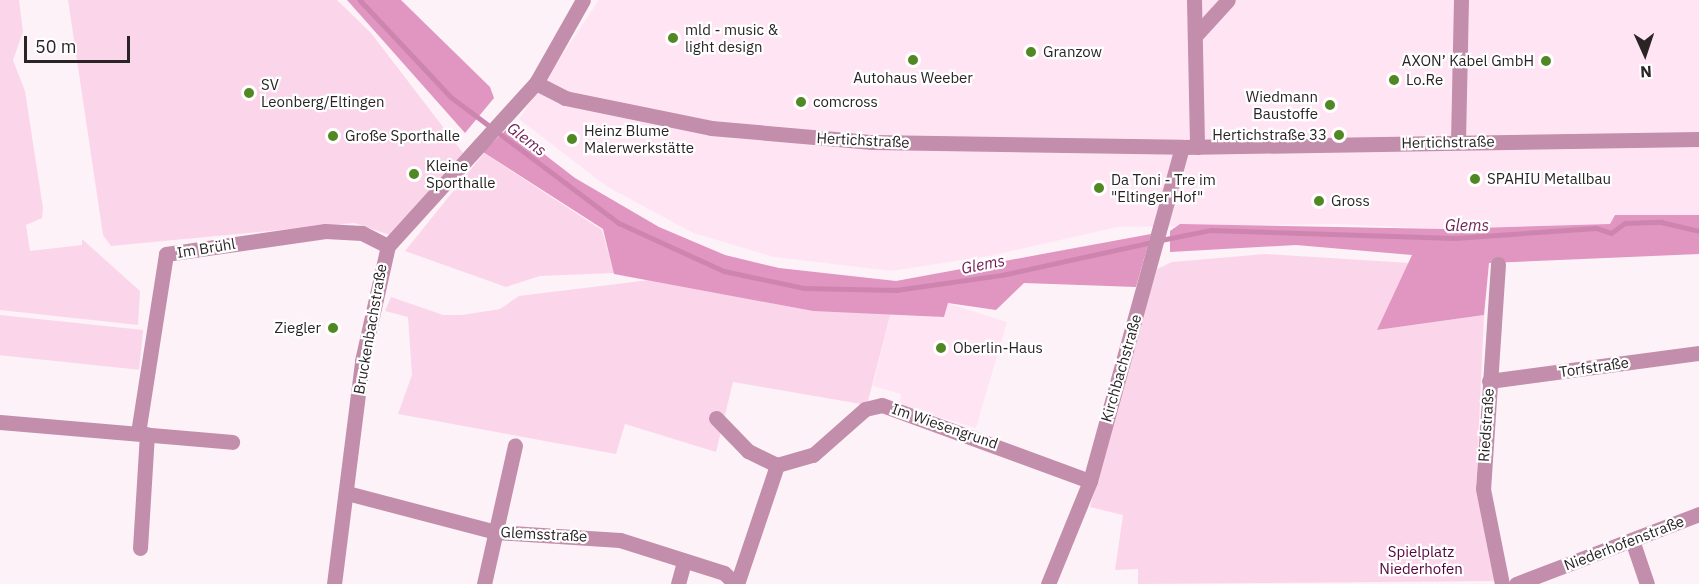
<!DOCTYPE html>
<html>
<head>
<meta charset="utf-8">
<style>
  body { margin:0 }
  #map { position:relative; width:1699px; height:584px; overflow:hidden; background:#fdf2f8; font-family:"IBM Plex Sans",sans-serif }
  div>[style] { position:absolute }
  .built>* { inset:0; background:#ffe5f3 }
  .green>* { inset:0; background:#fbd6ea; transform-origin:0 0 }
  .forest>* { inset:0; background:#e096c0 }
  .stream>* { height:4.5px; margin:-2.25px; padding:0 2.25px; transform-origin:2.25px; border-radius:2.25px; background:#cd85af }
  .street>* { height:15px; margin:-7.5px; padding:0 7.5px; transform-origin:7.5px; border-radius:7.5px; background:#c28eab }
  .dots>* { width:16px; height:16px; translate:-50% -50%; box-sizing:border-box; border:3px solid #fff; border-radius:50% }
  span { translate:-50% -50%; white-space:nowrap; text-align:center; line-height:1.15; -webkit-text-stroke:4.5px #fff; paint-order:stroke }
  .poi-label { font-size:15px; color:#2a2427 }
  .left { translate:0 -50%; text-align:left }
  .right { translate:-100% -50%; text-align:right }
  .street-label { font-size:15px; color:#2a2427 }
  .park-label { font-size:15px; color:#57003e }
  .water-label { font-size:16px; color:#711d55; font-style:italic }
  .north { position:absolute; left:1615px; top:24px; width:60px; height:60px; -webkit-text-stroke:4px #fff; paint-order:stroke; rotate:177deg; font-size:16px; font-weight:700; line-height:24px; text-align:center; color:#2a2427 }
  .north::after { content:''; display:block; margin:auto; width:21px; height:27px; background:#2a2427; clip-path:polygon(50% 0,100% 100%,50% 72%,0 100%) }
  .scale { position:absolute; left:24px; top:36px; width:106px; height:27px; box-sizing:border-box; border:3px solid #2a2427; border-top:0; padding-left:8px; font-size:18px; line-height:21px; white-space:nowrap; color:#2a2427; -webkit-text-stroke:4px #fff; paint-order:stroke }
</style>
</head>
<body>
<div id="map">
  <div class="built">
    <div style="clip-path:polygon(599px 0,1699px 0,1699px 215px,1615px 215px,1610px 224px,1443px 229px,1335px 224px,1118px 227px,989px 256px,891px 271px,774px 257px,693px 233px,606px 186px,519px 119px)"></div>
    <div style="clip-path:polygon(947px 303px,1007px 322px,976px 428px,899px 405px,901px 394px,873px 386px,891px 312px,944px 317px)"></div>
  </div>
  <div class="green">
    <div style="clip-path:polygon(0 0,19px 0,23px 32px,13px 60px,25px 91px,43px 208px,42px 218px,26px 225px,30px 251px,82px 245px,82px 239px,140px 291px,138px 325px,0 310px)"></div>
    <div style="clip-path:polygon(68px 0,337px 0,371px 33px,463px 153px,390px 235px,354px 223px,111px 246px,103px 235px)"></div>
    <div style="clip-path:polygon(484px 153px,602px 230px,614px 273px,540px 276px,506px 287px,405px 251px)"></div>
    <div style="clip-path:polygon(1265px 254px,1410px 263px,1378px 330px,1484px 315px,1476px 490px,1497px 581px,1138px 584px,1138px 569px,1115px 570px,1123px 515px,1090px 507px,1157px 269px,1172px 262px)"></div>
    <div style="clip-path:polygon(649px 280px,813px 311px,891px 312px,867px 405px,733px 382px,716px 452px,625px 424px,616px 454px,398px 414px,412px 375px,408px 317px,385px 311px,391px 297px,443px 315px,462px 315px,500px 309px,519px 296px)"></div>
    <div style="left:0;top:315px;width:144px;height:40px;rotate:6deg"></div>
  </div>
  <div class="forest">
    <div style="clip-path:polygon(347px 0,401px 0,490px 87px,494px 98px,465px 133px)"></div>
    <div style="clip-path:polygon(509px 127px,575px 178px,659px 227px,725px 255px,779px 268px,896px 281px,1151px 234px,1136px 287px,1024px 283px,996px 310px,948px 303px,944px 317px,813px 311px,614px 274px,603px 229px,483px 152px)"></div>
    <div style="clip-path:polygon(1615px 215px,1699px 215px,1699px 254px,1489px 263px,1484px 315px,1377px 330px,1412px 255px,1296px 245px,1170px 252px,1170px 231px,1180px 224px,1443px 229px,1610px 224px)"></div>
  </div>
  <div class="stream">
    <div style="left:360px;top:0;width:133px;rotate:46.8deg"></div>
    <div style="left:451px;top:97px;width:210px;rotate:36.9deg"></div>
    <div style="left:619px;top:223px;width:115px;rotate:24.6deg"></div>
    <div style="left:724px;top:271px;width:82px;rotate:12deg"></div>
    <div style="left:804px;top:288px;width:92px;rotate:1.2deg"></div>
    <div style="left:896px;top:290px;width:107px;rotate:-8.1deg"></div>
    <div style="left:1002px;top:275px;width:154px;rotate:-12.4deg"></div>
    <div style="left:1161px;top:240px;width:51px;rotate:-11.3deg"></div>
    <div style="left:1211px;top:230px;width:244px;rotate:1.9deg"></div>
    <div style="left:1455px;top:238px;width:141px;rotate:-4.1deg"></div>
    <div style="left:1596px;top:228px;width:16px;rotate:18deg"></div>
    <div style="left:1611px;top:233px;width:17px;rotate:-36deg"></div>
    <div style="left:1625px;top:223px;width:36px;rotate:-2deg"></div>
    <div style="left:1661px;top:222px;width:39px;rotate:13deg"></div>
  </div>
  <div class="street">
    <div style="left:1194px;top:0;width:147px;rotate:88.8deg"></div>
    <div style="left:1196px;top:35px;width:47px;rotate:-47.6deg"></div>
    <div style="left:536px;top:83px;width:33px;rotate:27deg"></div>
    <div style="left:565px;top:98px;width:149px;rotate:11.6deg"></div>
    <div style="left:711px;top:128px;width:162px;rotate:5deg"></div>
    <div style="left:872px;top:142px;width:310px;rotate:0.9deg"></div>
    <div style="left:1182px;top:147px;width:517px;rotate:-0.89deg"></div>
    <div style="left:1458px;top:142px;width:142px;rotate:-88.8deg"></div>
    <div style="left:1498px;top:264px;width:225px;rotate:93.8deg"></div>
    <div style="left:1483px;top:489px;width:97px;rotate:78.7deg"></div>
    <div style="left:1489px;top:381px;width:212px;rotate:-7.6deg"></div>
    <div style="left:716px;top:418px;width:46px;rotate:45.9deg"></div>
    <div style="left:748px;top:451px;width:32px;rotate:26deg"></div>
    <div style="left:777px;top:465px;width:37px;rotate:-16deg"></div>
    <div style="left:813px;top:455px;width:69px;rotate:-41.5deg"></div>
    <div style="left:865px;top:409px;width:17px;rotate:-13deg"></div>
    <div style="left:882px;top:405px;width:221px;rotate:20.1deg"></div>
    <div style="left:0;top:422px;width:233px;rotate:4.9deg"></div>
    <div style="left:138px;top:433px;width:181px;rotate:-81.1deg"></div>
    <div style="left:166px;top:254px;width:161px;rotate:-8.2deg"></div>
    <div style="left:325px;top:231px;width:37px;rotate:3deg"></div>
    <div style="left:362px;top:233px;width:29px;rotate:27deg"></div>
    <div style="left:347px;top:493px;width:154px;rotate:14.7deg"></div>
    <div style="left:496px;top:532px;width:124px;rotate:3.7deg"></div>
    <div style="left:620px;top:540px;width:109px;rotate:17.6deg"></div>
    <div style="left:724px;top:573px;width:16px;rotate:43deg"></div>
    <div style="left:1632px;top:540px;width:46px;rotate:71.2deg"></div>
    <div style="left:140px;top:548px;width:114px;rotate:-86.5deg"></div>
    <div style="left:334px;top:584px;width:225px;rotate:-82.8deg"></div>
    <div style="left:362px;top:361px;width:118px;rotate:-77.3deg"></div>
    <div style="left:388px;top:246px;width:220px;rotate:-47.8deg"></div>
    <div style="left:536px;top:83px;width:95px;rotate:-60.5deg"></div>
    <div style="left:484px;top:584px;width:142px;rotate:-77.4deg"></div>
    <div style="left:678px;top:584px;width:24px;rotate:-75deg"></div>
    <div style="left:737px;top:584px;width:126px;rotate:-71.4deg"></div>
    <div style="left:1048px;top:584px;width:111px;rotate:-67.8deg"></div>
    <div style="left:1090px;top:481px;width:346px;rotate:-74.6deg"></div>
    <div style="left:1516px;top:584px;width:196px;rotate:-20.9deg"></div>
  </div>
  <div class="dots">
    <div style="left:673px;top:38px;background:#508824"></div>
    <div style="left:1031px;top:52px;background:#508824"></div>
    <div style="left:913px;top:60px;background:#508824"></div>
    <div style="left:1546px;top:61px;background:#508824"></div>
    <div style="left:1394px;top:80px;background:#508824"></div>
    <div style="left:249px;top:93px;background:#508824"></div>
    <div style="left:801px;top:102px;background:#508824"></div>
    <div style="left:1330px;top:105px;background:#508824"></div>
    <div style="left:1339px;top:135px;background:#508824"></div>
    <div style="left:333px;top:136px;background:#508824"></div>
    <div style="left:572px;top:139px;background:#508824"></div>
    <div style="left:414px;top:174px;background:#508824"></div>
    <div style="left:1475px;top:179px;background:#508824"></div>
    <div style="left:1099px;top:188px;background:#508824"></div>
    <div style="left:1319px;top:201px;background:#508824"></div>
    <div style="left:333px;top:328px;background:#508824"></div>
    <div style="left:941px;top:348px;background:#508824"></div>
  </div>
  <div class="poi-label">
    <span class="left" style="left:685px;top:38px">mld - music &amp;<br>light design</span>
    <span class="left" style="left:1043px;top:52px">Granzow</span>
    <span class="right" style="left:1534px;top:61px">AXON’ Kabel GmbH</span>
    <span style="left:913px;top:78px">Autohaus Weeber</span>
    <span class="left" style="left:1406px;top:80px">Lo.Re</span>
    <span class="left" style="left:261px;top:93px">SV<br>Leonberg/Eltingen</span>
    <span class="right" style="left:1318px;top:105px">Wiedmann<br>Baustoffe</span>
    <span class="left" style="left:813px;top:102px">comcross</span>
    <span class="left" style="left:584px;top:139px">Heinz Blume<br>Malerwerkstätte</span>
    <span class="right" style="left:1327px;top:135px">Hertichstraße 33</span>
    <span class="left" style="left:345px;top:136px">Große Sporthalle</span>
    <span class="left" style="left:426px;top:174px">Kleine<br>Sporthalle</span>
    <span class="left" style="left:1111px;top:188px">Da Toni - Tre im<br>"Eltinger Hof"</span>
    <span class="left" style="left:1487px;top:179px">SPAHIU Metallbau</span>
    <span class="left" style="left:1331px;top:201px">Gross</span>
    <span class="right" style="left:321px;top:328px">Ziegler</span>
    <span class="left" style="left:953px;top:348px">Oberlin-Haus</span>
  </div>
  <div class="street-label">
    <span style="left:863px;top:140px;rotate:3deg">Hertichstraße</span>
    <span style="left:1448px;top:142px;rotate:-1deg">Hertichstraße</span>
    <span style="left:206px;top:248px;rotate:-9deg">Im Brühl</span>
    <span style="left:370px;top:329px;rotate:-80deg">Bruckenbachstraße</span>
    <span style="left:1594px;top:367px;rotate:-8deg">Torfstraße</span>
    <span style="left:1121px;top:368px;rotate:-74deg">Kirchbachstraße</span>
    <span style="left:1486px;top:425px;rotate:-86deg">Riedstraße</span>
    <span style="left:945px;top:426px;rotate:19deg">Im Wiesengrund</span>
    <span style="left:544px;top:534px;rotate:3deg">Glemsstraße</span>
    <span style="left:1624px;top:543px;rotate:-21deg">Niederhofenstraße</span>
  </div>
  <div class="park-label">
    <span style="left:1421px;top:560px">Spielplatz<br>Niederhofen</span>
  </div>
  <div class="water-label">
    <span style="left:527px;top:139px;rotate:37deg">Glems</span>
    <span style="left:1467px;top:225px">Glems</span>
    <span style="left:983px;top:264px;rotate:-11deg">Glems</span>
  </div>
  <div class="north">N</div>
  <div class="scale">50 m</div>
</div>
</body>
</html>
